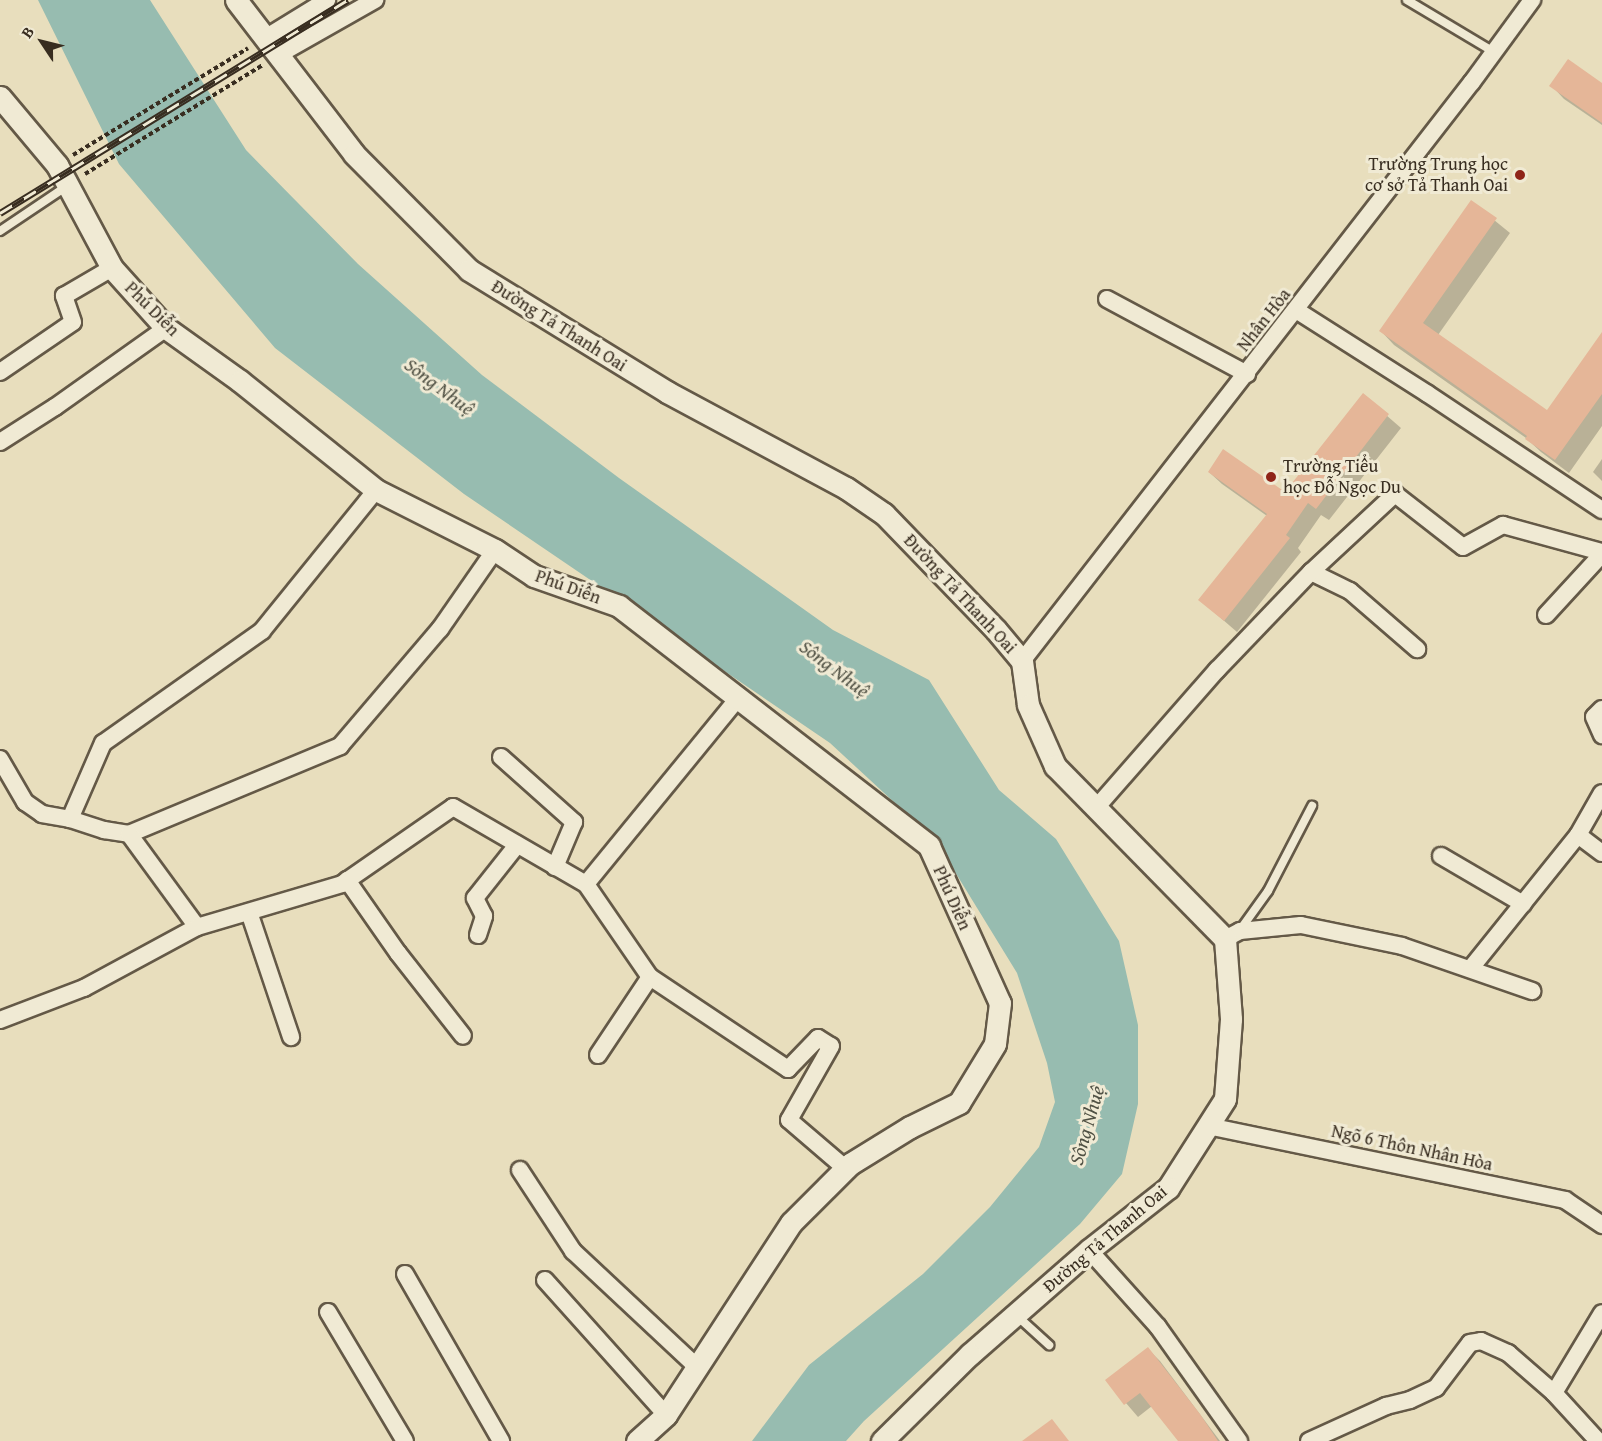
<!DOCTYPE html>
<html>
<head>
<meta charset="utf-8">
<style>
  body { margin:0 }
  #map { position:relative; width:1602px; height:1441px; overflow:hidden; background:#e8debd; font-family:"Gentium Book Plus",serif }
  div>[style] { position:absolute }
  .water>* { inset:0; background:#97bcb0 }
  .shadow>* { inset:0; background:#0003 }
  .building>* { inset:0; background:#e5b698 }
  .path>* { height:4px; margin-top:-2px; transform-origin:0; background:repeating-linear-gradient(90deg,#382d20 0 4.5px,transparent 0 7.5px) }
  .roads { filter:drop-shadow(2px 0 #645947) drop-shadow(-2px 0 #645947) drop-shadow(0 2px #645947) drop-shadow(0 -2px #645947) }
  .service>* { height:8px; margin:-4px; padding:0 4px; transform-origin:4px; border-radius:4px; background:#f0ead4 }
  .minor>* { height:16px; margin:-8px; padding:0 8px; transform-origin:8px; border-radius:8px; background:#f0ead4 }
  .tertiary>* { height:21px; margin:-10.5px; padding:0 10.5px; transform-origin:10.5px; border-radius:10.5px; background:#f0ead4 }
  .rail>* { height:7px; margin-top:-3.5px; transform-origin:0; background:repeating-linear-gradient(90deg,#f0ead4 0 14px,#382d20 0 28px); box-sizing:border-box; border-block:2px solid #382d20 }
  .dots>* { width:16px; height:16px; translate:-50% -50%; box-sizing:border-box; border:3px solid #f0ead4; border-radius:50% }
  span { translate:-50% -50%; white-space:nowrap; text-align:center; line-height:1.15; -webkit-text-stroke:6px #f0ead4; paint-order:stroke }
  .poi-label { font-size:18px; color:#382d20 }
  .right { translate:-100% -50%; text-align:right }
  .left { translate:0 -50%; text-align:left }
  .street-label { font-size:18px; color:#382d20 }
  .water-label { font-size:20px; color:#505144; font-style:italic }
  .north { position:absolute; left:12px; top:12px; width:60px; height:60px; -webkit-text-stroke:4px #f0ead4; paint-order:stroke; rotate:305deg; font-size:16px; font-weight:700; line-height:24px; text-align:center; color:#382d20 }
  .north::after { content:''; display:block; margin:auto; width:21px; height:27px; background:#382d20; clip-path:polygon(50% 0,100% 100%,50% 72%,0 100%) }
</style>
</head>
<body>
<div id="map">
  <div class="water">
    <div style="clip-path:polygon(38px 0,150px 0,246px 150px,358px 264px,482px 375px,619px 478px,833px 630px,929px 680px,999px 790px,1056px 839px,1119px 941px,1138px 1025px,1138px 1104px,1122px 1174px,1080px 1224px,864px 1421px,846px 1441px,752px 1441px,809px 1365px,923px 1274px,990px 1207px,1039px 1147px,1055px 1102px,1047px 1063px,1017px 973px,936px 841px,830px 743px,464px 494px,275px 348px,119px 164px)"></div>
  </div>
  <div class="shadow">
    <div style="clip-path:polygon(1602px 84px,1602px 125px,1564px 99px,1551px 85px)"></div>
    <div style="clip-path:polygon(1472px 202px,1510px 233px,1438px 335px,1547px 412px,1602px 335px,1602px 426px,1569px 473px,1541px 452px,1526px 438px,1394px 345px,1381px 331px)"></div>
    <div style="clip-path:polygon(1363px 395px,1401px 428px,1329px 520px,1321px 515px,1298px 548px,1301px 552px,1237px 632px,1200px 600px,1267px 516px,1222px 484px,1209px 472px,1285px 494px)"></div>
    <div style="clip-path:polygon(1602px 459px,1602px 481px,1593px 472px)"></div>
    <div style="clip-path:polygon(1148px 1349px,1160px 1361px,1220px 1441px,1180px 1441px,1152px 1406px,1138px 1417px,1107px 1381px)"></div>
  </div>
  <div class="building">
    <div style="clip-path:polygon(1568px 59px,1602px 83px,1602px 123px,1549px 86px)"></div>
    <div style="clip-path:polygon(1471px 200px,1497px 218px,1423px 323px,1547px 410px,1602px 332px,1602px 394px,1555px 460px,1525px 439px,1527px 436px,1379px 331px)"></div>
    <div style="clip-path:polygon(1363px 393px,1389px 414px,1316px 509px,1308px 503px,1286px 535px,1290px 538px,1224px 621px,1198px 600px,1267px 514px,1208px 472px,1223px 449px,1285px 492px)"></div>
    <div style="clip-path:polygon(1148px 1347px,1200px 1414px,1218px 1441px,1178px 1441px,1140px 1393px,1124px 1405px,1105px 1380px)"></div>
    <div style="clip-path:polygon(1052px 1419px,1069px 1441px,1022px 1441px)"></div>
  </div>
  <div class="path">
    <div style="left:73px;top:155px;width:205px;rotate:-31.4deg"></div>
    <div style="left:85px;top:174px;width:209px;rotate:-31.5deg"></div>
  </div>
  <div class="roads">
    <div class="service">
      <div style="left:1407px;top:0;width:101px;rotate:30.9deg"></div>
      <div style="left:0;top:231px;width:81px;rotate:-33.9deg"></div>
      <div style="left:1240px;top:930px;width:48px;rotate:-54.3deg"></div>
      <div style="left:1268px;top:891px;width:96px;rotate:-62.6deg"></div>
      <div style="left:1016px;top:1315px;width:45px;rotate:42.3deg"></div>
    </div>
    <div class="minor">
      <div style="left:265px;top:38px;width:73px;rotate:-31.5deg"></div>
      <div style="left:278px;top:55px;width:112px;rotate:-29.6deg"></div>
      <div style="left:1107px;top:299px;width:159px;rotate:28.2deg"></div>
      <div style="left:1296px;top:310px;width:156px;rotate:32.5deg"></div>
      <div style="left:1428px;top:394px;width:209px;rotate:33.7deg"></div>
      <div style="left:0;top:372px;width:88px;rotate:-34.4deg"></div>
      <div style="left:73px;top:322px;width:28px;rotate:-109deg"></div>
      <div style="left:64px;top:296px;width:56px;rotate:-30.3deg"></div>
      <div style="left:0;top:442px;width:65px;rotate:-32.5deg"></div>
      <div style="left:55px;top:407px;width:136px;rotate:-35.4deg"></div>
      <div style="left:376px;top:490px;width:181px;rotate:129deg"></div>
      <div style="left:262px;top:631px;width:194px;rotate:144.8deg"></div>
      <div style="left:103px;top:743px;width:83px;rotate:113.5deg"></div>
      <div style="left:70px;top:819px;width:36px;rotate:18deg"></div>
      <div style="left:104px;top:830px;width:25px;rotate:9deg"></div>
      <div style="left:129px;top:834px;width:229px;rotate:-22.6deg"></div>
      <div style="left:340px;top:746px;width:154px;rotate:-49.5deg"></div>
      <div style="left:440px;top:629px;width:96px;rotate:-55.2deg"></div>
      <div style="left:1311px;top:572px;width:43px;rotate:26deg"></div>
      <div style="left:1350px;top:591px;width:89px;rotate:40.9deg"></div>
      <div style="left:1546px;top:615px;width:83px;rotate:-47.4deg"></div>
      <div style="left:1022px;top:661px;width:733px;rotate:-52.15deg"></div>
      <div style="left:1472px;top:82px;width:102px;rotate:-53.8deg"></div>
      <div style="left:1602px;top:709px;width:11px;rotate:135deg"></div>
      <div style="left:1594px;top:717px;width:20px;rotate:66deg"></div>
      <div style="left:501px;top:757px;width:98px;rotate:41.7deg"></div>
      <div style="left:574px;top:822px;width:49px;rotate:112.9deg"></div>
      <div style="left:0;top:759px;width:50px;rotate:59.8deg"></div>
      <div style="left:25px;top:802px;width:21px;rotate:35deg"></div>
      <div style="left:42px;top:814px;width:28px;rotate:10deg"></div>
      <div style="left:1096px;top:808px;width:184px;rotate:-48.8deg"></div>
      <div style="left:1217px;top:670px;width:136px;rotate:-46.2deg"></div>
      <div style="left:1311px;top:572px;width:115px;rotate:-42.9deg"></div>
      <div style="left:1395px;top:494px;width:86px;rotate:37.9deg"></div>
      <div style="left:1463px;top:547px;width:46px;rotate:-28.8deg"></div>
      <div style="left:1503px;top:525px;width:103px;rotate:15.3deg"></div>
      <div style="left:129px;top:834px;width:115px;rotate:53.8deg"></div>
      <div style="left:1578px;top:835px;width:30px;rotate:37deg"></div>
      <div style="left:1441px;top:856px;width:95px;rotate:30.3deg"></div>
      <div style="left:347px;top:880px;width:89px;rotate:55.1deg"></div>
      <div style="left:398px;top:953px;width:105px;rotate:51.9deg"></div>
      <div style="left:586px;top:884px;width:113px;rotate:55.5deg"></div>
      <div style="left:650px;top:977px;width:166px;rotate:33.7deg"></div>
      <div style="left:788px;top:1069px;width:43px;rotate:-45.9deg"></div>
      <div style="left:818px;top:1038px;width:15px;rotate:32deg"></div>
      <div style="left:831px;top:1046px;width:85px;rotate:119.6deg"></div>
      <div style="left:789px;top:1120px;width:74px;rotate:40.6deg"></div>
      <div style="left:249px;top:912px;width:132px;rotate:71.4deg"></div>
      <div style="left:478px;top:935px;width:20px;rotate:-72deg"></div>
      <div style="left:484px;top:916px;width:20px;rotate:-117deg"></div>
      <div style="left:475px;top:898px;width:68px;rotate:-51.6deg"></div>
      <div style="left:1225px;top:939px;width:17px;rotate:-28deg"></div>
      <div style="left:1240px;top:931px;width:61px;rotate:-5.6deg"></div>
      <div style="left:1301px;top:925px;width:103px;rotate:11.7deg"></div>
      <div style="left:1402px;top:946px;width:138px;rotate:19.1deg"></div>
      <div style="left:1471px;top:968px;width:171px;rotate:-51.2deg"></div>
      <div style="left:1578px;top:835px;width:48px;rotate:-60.3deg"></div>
      <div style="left:0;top:1020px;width:90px;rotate:-20.9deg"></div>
      <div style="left:84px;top:988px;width:128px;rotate:-28.4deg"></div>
      <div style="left:197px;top:927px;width:151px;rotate:-16.5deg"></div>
      <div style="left:342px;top:884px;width:135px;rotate:-34.7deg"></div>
      <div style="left:453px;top:807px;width:154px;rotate:30.1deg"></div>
      <div style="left:586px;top:884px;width:242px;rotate:-50.7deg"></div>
      <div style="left:598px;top:1055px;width:94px;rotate:-56.3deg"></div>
      <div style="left:1208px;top:1126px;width:365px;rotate:11.7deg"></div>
      <div style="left:1565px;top:1200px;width:45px;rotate:34deg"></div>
      <div style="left:520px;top:1170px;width:97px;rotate:56.8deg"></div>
      <div style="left:573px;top:1251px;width:170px;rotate:43.1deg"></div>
      <div style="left:1089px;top:1250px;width:103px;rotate:48.1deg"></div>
      <div style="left:1158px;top:1327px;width:140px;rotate:54.6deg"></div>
      <div style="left:405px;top:1274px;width:193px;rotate:60.1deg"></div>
      <div style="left:545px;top:1280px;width:181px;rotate:48.1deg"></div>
      <div style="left:328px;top:1312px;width:150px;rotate:59.2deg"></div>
      <div style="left:1554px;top:1393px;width:93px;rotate:-59deg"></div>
      <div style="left:1309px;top:1441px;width:85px;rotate:-24.4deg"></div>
      <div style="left:1386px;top:1406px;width:25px;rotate:-14deg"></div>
      <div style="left:1410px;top:1400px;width:29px;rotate:-25deg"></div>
      <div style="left:1436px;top:1388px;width:56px;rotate:-52.9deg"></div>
      <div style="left:1470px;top:1343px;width:11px;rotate:-10deg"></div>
      <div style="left:1481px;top:1341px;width:30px;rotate:24deg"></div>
      <div style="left:1508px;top:1353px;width:61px;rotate:41deg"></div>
      <div style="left:1554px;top:1393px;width:65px;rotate:47.5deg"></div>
    </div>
    <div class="tertiary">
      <div style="left:236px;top:0;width:194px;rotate:52.5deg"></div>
      <div style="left:354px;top:154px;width:163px;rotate:45.2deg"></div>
      <div style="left:469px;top:270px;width:233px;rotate:31.6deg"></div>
      <div style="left:667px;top:392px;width:203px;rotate:28.2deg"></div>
      <div style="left:846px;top:488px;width:46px;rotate:34.4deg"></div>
      <div style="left:884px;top:514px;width:161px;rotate:46deg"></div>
      <div style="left:996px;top:630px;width:40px;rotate:50deg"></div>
      <div style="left:1022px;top:661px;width:44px;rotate:82.2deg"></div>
      <div style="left:1028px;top:705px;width:67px;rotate:66.1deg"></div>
      <div style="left:1055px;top:766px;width:243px;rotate:45.5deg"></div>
      <div style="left:1225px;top:939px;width:80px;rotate:85.7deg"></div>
      <div style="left:1231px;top:1019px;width:80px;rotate:94.3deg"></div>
      <div style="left:1225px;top:1099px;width:106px;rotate:122.6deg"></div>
      <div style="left:1168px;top:1188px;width:100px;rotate:141.9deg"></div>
      <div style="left:1089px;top:1250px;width:158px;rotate:138.8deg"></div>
      <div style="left:970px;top:1354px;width:124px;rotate:135.3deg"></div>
      <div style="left:0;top:97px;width:89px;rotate:50deg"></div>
      <div style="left:57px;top:165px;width:117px;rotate:61.9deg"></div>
      <div style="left:112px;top:268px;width:81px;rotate:48deg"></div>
      <div style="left:166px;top:328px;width:91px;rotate:35.6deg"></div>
      <div style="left:240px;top:381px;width:174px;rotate:38.7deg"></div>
      <div style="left:376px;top:490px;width:133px;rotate:26.8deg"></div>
      <div style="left:495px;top:550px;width:47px;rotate:33.7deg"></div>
      <div style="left:534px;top:576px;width:90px;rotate:19.4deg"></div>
      <div style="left:619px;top:606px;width:392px;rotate:37.7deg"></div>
      <div style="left:929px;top:846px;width:172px;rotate:65.7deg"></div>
      <div style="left:1000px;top:1003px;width:41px;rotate:97deg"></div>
      <div style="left:995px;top:1044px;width:69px;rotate:121.4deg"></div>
      <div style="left:959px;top:1103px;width:55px;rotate:153.9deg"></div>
      <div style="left:910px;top:1127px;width:70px;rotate:148.3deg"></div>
      <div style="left:850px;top:1164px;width:83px;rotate:135deg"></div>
      <div style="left:791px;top:1223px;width:229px;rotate:123.1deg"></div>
      <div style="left:666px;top:1415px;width:39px;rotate:138deg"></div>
    </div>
  </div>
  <div class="rail">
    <div style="left:0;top:213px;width:408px;rotate:-31.5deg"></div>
  </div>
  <div class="dots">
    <div style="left:1520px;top:175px;background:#8f2418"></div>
    <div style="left:1271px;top:477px;background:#8f2418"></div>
  </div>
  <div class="poi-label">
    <span class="right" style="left:1508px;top:175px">Trường Trung học<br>cơ sở Tả Thanh Oai</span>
    <span class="left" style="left:1283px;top:477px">Trường Tiểu<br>học Đỗ Ngọc Du</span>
  </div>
  <div class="street-label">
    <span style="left:152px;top:309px;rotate:45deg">Phú Diễn</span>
    <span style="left:1264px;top:320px;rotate:-52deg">Nhân Hòa</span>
    <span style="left:559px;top:326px;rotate:32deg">Đường Tả Thanh Oai</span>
    <span style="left:568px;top:587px;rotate:20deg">Phú Diễn</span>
    <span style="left:960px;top:594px;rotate:47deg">Đường Tả Thanh Oai</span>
    <span style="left:952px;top:898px;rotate:66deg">Phú Diễn</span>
    <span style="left:1412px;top:1148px;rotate:12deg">Ngõ 6 Thôn Nhân Hòa</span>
    <span style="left:1105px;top:1239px;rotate:-40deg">Đường Tả Thanh Oai</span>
  </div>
  <div class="water-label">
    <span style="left:440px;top:386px;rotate:37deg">Sông Nhuệ</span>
    <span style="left:835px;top:668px;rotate:37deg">Sông Nhuệ</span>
    <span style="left:1086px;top:1125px;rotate:-74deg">Sông Nhuệ</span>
  </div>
  <div class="north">B</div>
</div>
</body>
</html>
